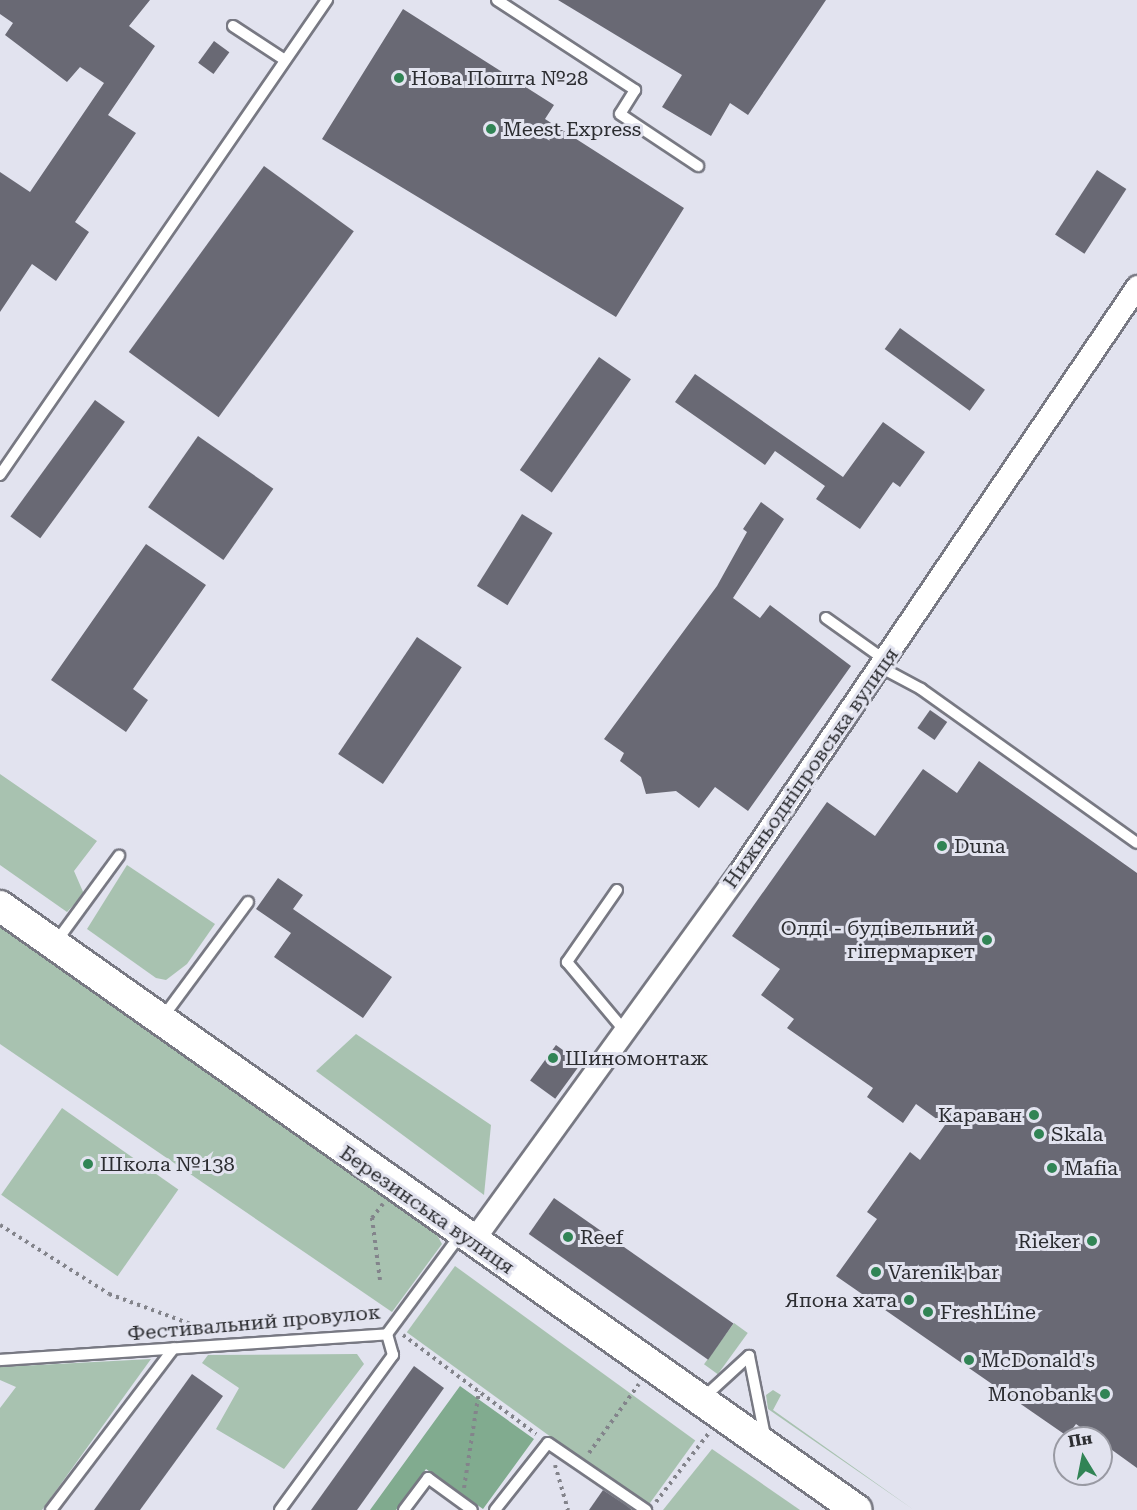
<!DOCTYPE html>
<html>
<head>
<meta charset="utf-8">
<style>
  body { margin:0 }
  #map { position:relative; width:1137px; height:1510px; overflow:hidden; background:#e2e3ef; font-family:"Roboto Serif",serif }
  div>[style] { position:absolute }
  .green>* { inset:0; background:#a8c2b0; transform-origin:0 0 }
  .forest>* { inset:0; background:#81ab8f }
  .building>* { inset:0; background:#696974; transform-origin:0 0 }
  .path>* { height:4px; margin-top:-2px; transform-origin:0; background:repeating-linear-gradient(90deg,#83848b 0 3px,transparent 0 7.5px) }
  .roads { filter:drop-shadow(2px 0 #787983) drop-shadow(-2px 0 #787983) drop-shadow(0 2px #787983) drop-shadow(0 -2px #787983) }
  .lane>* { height:10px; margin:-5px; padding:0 5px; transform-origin:5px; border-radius:5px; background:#fff }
  .street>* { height:21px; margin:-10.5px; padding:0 10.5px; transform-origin:10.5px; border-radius:10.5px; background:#fff }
  .secondary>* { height:30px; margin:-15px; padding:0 15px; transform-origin:15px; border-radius:15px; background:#fff }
  .dots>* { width:16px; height:16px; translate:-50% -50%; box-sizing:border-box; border:3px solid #e2e3ef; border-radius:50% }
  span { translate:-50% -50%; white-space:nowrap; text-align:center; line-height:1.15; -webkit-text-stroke:6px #e2e3ef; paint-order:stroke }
  .poi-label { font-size:20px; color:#2c2d31 }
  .left { translate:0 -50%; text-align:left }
  .right { translate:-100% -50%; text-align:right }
  .street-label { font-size:20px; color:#2c2d31 }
  .north { position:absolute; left:1053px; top:1426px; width:60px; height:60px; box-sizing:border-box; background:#e2e3ef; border:2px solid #999aa3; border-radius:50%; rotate:350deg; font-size:16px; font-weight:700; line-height:24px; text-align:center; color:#2c2d31 }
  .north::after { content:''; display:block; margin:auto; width:21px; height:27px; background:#318455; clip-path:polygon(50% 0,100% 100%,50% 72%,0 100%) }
</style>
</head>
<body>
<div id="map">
  <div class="green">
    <div style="clip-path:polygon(0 774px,97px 841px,74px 871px,84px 894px,67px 912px,0 865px)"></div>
    <div style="clip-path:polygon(127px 865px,215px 924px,187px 964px,166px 980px,156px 978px,87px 929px)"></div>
    <div style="clip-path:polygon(0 924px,437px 1235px,442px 1244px,392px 1312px,0 1044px)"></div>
    <div style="clip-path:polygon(356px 1034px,491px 1125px,484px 1195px,316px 1071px)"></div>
    <div style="left:62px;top:1108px;width:142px;height:106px;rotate:35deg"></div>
    <div style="left:455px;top:1266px;width:297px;height:82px;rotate:36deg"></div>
    <div style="left:734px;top:1323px;width:17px;height:51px;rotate:36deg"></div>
    <div style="clip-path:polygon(357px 1354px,364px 1364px,284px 1469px,216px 1429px,239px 1388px,202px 1363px,208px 1355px)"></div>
    <div style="clip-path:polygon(151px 1359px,42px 1510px,0 1510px,0 1408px,16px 1387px,0 1380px,0 1367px)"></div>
    <div style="clip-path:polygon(773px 1390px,781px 1395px,773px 1410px,914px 1510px,768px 1409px,766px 1395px)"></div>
    <div style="clip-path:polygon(712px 1449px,800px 1510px,663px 1510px)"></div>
  </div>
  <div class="forest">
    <div style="clip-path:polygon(460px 1386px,534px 1439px,483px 1509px,426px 1469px,396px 1510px,370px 1510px)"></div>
  </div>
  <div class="building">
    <div style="clip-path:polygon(0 0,150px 0,129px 26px,155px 46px,108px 115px,136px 133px,75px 222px,89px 232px,56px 281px,32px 264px,0 312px,0 172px,30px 192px,104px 83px,80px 67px,67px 82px,5px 35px,13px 23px,0 14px)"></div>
    <div style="clip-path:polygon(558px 0,826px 0,748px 115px,730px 103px,711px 136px,662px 107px,682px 75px)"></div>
    <div style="clip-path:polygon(403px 9px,554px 105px,545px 119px,684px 208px,616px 317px,322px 139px)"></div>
    <div style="left:214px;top:41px;width:19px;height:27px;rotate:36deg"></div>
    <div style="left:264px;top:166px;width:111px;height:230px;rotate:36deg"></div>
    <div style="left:1097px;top:170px;width:35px;height:77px;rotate:33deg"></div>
    <div style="left:900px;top:328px;width:105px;height:26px;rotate:36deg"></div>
    <div style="left:599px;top:357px;width:39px;height:138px;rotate:35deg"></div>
    <div style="clip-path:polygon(695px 374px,843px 477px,883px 422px,925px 452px,900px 487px,893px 482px,860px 529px,816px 499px,825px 486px,775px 451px,765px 465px,675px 402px)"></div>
    <div style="left:95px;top:400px;width:37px;height:144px;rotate:36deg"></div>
    <div style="left:198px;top:436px;width:92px;height:87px;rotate:35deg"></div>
    <div style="clip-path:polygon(761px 502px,784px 519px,733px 598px,760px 618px,770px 605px,851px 666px,748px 811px,715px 787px,699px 808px,676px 791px,646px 794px,641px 777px,620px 761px,624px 753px,604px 739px,717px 586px,747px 532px,743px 529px)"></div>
    <div style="left:522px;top:514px;width:36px;height:85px;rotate:32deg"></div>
    <div style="clip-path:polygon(146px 544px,206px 585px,133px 689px,148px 700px,126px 732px,51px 680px)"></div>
    <div style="left:417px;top:637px;width:54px;height:141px;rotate:34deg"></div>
    <div style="left:930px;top:710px;width:21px;height:22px;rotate:35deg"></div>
    <div style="clip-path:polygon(979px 761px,1137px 873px,1137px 1468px,1076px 1424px,1067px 1436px,836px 1276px,877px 1219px,867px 1212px,910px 1152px,920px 1160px,945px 1125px,916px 1104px,903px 1123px,867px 1097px,873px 1088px,787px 1028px,794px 1019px,761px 995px,780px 969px,732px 936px,827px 802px,875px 836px,923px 769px,957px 793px)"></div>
    <div style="clip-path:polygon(278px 878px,303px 895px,293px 909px,392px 977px,363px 1018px,274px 957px,291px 933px,256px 909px)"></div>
    <div style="left:556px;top:1045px;width:31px;height:44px;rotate:36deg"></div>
    <div style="left:554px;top:1198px;width:219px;height:44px;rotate:35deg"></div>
    <div style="clip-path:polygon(414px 1366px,444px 1388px,357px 1510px,311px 1510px)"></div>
    <div style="clip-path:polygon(192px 1374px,223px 1396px,140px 1510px,94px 1510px)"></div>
    <div style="clip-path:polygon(603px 1490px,626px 1505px,632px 1510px,589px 1510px)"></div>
  </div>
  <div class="path">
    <div style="left:0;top:1225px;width:129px;rotate:32.3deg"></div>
    <div style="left:109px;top:1294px;width:104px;rotate:20.2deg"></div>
    <div style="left:380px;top:1280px;width:63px;rotate:-97.4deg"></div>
    <div style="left:372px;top:1218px;width:18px;rotate:-52deg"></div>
    <div style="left:403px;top:1335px;width:166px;rotate:36.7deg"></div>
    <div style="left:589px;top:1453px;width:85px;rotate:-54.1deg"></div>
    <div style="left:555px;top:1465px;width:47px;rotate:73.9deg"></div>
    <div style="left:464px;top:1488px;width:98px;rotate:-81.2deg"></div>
    <div style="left:656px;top:1502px;width:86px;rotate:-52.6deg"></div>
  </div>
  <div class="roads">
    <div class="lane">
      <div style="left:497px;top:0;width:165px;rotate:33.1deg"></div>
      <div style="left:635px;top:90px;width:28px;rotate:122deg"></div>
      <div style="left:620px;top:114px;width:94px;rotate:33.7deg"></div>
      <div style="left:233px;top:26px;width:62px;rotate:33.2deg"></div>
      <div style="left:0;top:475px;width:577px;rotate:-55.46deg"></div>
      <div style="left:826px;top:618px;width:72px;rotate:35.4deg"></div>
      <div style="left:880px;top:667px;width:47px;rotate:28.2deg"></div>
      <div style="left:921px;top:689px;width:265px;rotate:35.5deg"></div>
      <div style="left:617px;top:890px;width:88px;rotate:124.8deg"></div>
      <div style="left:567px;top:962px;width:90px;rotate:50deg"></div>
      <div style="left:56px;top:942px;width:107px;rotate:-53.8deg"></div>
      <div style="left:163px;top:1017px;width:143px;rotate:-53.5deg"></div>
      <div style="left:749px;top:1356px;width:82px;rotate:78.7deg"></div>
      <div style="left:0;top:1360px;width:388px;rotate:-3.8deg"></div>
      <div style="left:387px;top:1334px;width:124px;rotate:-53.5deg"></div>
      <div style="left:702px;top:1399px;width:64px;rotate:-42.5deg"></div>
      <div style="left:51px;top:1510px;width:203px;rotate:-52.8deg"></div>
      <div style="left:280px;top:1510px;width:192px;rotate:-53.9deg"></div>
      <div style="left:393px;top:1355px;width:22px;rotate:-106deg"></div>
      <div style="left:404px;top:1510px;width:40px;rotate:-53deg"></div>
      <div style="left:428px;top:1478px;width:54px;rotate:36deg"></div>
      <div style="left:495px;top:1510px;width:85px;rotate:-51.7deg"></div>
      <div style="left:548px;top:1443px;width:119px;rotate:34.4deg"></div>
    </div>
    <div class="street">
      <div style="left:473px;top:1240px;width:455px;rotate:-54.1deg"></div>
      <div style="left:740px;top:871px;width:707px;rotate:-55.84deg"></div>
    </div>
    <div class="secondary">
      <div style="left:0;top:906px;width:1048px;rotate:35.18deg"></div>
    </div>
  </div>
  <div class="dots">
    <div style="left:399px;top:78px;background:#318455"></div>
    <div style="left:491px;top:129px;background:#318455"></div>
    <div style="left:942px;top:846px;background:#318455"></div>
    <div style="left:987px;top:940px;background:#318455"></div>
    <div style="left:553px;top:1058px;background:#318455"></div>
    <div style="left:1034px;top:1115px;background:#318455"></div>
    <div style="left:1039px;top:1134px;background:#318455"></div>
    <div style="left:88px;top:1164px;background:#318455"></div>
    <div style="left:1052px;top:1168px;background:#318455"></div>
    <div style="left:568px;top:1237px;background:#318455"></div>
    <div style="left:1092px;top:1241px;background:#318455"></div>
    <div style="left:876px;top:1272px;background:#318455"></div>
    <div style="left:909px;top:1300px;background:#318455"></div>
    <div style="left:928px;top:1312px;background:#318455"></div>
    <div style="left:969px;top:1360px;background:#318455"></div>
    <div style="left:1105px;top:1394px;background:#318455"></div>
  </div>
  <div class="poi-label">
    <span class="left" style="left:411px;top:78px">Нова Пошта №28</span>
    <span class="left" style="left:503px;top:129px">Meest Express</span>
    <span class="left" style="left:954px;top:846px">Duna</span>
    <span class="right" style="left:975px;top:940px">Олді - будівельний<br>гіпермаркет</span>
    <span class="left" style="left:565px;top:1058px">Шиномонтаж</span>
    <span class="right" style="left:1022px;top:1115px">Караван</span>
    <span class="left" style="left:1051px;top:1134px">Skala</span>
    <span class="left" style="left:100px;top:1164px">Школа №138</span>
    <span class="left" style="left:1064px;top:1168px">Mafia</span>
    <span class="left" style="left:580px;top:1237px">Reef</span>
    <span class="right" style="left:1080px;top:1241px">Rieker</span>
    <span class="left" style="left:888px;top:1272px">Varenik bar</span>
    <span class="right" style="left:897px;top:1300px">Япона хата</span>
    <span class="left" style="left:940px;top:1312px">FreshLine</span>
    <span class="left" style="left:981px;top:1360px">McDonald's</span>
    <span class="right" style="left:1093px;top:1394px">Monobank</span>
  </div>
  <div class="street-label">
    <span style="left:811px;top:768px;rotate:-55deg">Нижньодніпровська вулиця</span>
    <span style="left:427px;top:1210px;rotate:35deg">Березинська вулиця</span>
    <span style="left:254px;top:1323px;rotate:-5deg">Фестивальний провулок</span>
  </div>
  <div class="north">Пн</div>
</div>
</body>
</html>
